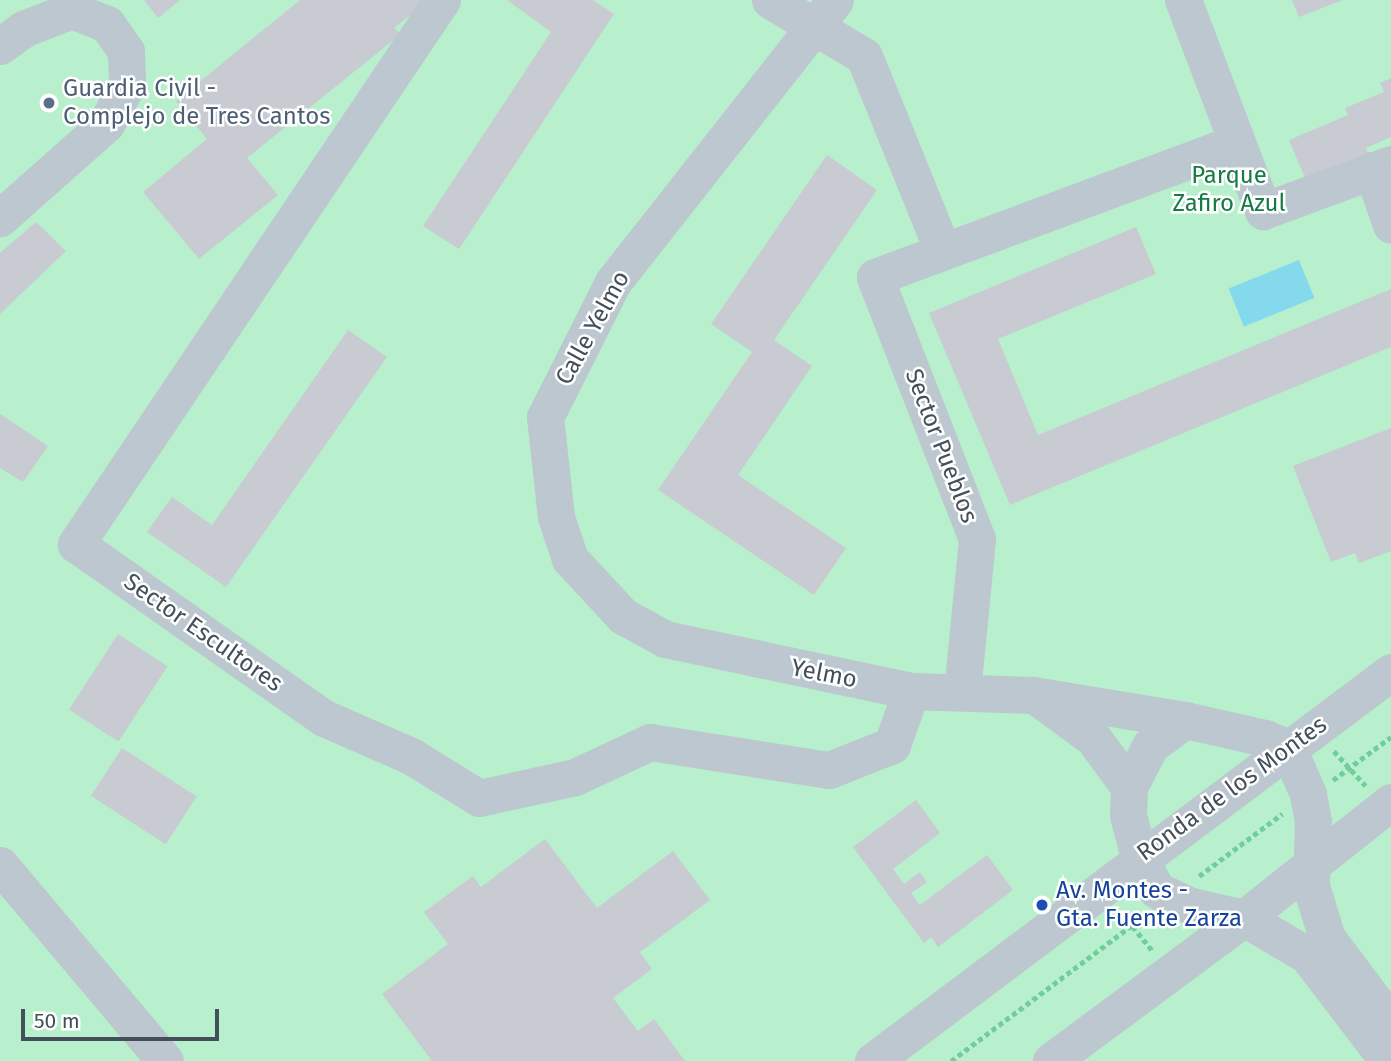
<!DOCTYPE html>
<html>
<head>
<meta charset="utf-8">
<style>
  body { margin:0 }
  #map { position:relative; width:1391px; height:1061px; overflow:hidden; background:#efecec; font-family:"Fira Sans",sans-serif }
  div>[style] { position:absolute }
  .green>* { inset:0; background:#b8efcc; transform-origin:0 0 }
  .water>* { inset:0; background:#84daec; transform-origin:0 0 }
  .building>* { inset:0; background:#c8cbd1; transform-origin:0 0 }
  .path>* { height:4.5px; margin-top:-2.25px; transform-origin:0; background:repeating-linear-gradient(90deg,#70cd9c 0 5px,transparent 0 8.5px) }
  .minor>* { height:37px; margin:-18.5px; padding:0 18.5px; transform-origin:18.5px; border-radius:18.5px; background:#bcc7cf }
  .dots>* { width:19px; height:19px; translate:-50% -50%; box-sizing:border-box; border:4px solid #fff; border-radius:50% }
  span { translate:-50% -50%; white-space:nowrap; text-align:center; line-height:1.15; -webkit-text-stroke:5px #fff; paint-order:stroke }
  .service-label { font-size:24px; color:#4e5e75 }
  .left { translate:0 -50%; text-align:left }
  .park-label { font-size:24px; color:#157b45 }
  .street-label { font-size:24px; color:#445059 }
  .transit-label { font-size:24px; color:#164399 }
  .scale { position:absolute; left:21px; top:1009px; width:198px; height:32px; box-sizing:border-box; border:4px solid #445059; border-top:0; padding-left:9px; font-size:21px; line-height:24px; white-space:nowrap; color:#445059; -webkit-text-stroke:5px #fff; paint-order:stroke }
</style>
</head>
<body>
<div id="map">
  <div class="green">
    <div style="left:0;top:0;width:1391px;height:1061px"></div>
  </div>
  <div class="water">
    <div style="left:1299px;top:260px;width:41px;height:76px;rotate:68deg"></div>
  </div>
  <div class="building">
    <div style="clip-path:polygon(144px 0,180px 0,158px 18px)"></div>
    <div style="clip-path:polygon(300px 0,420px 0,423px 5px,394px 28px,401px 34px,247px 158px,278px 195px,199px 259px,143px 192px,207px 139px,176px 101px)"></div>
    <div style="clip-path:polygon(507px 0,593px 0,614px 14px,459px 249px,423px 226px,551px 32px)"></div>
    <div style="clip-path:polygon(1292px 0,1343px 0,1299px 17px)"></div>
    <div style="clip-path:polygon(1391px 78px,1391px 137px,1366px 148px,1368px 153px,1305px 178px,1289px 140px,1348px 115px,1345px 108px,1384px 92px,1380px 83px)"></div>
    <div style="clip-path:polygon(827px 155px,877px 190px,774px 340px,812px 366px,738px 475px,846px 548px,814px 595px,658px 490px,752px 352px,711px 324px)"></div>
    <div style="clip-path:polygon(36px 222px,66px 251px,0 314px,0 253px)"></div>
    <div style="clip-path:polygon(1136px 227px,1156px 274px,998px 339px,1038px 435px,1391px 289px,1391px 347px,1010px 505px,929px 313px)"></div>
    <div style="clip-path:polygon(348px 330px,387px 357px,226px 587px,147px 532px,172px 497px,212px 525px)"></div>
    <div style="clip-path:polygon(0 414px,48px 446px,23px 482px,0 468px)"></div>
    <div style="clip-path:polygon(1391px 428px,1391px 551px,1359px 563px,1355px 553px,1331px 562px,1293px 466px)"></div>
    <div style="left:118px;top:634px;width:59px;height:90px;rotate:33deg"></div>
    <div style="left:122px;top:748px;width:89px;height:57px;rotate:33deg"></div>
    <div style="clip-path:polygon(916px 800px,940px 833px,893px 869px,904px 884px,920px 872px,927px 882px,911px 893px,920px 905px,987px 855px,1013px 890px,938px 947px,931px 937px,924px 943px,853px 847px)"></div>
    <div style="clip-path:polygon(545px 839px,597px 908px,673px 851px,710px 900px,640px 952px,652px 969px,613px 998px,638px 1031px,654px 1019px,685px 1061px,432px 1061px,382px 994px,448px 944px,424px 912px,473px 876px,481px 887px)"></div>
  </div>
  <div class="path">
    <div style="left:1334px;top:751px;width:47px;rotate:47.6deg"></div>
    <div style="left:1333px;top:780px;width:72px;rotate:-36.6deg"></div>
    <div style="left:1199px;top:876px;width:104px;rotate:-36.8deg"></div>
    <div style="left:1122px;top:913px;width:48px;rotate:51deg"></div>
    <div style="left:951px;top:1061px;width:241px;rotate:-36.9deg"></div>
  </div>
  <div class="minor">
    <div style="left:442px;top:0;width:656px;rotate:123.93deg"></div>
    <div style="left:76px;top:544px;width:303px;rotate:35.1deg"></div>
    <div style="left:324px;top:718px;width:95px;rotate:23.6deg"></div>
    <div style="left:411px;top:756px;width:80px;rotate:31.7deg"></div>
    <div style="left:479px;top:798px;width:98px;rotate:-12.3deg"></div>
    <div style="left:575px;top:777px;width:83px;rotate:-25deg"></div>
    <div style="left:650px;top:742px;width:181px;rotate:8.9deg"></div>
    <div style="left:829px;top:770px;width:68px;rotate:-21.6deg"></div>
    <div style="left:892px;top:745px;width:57px;rotate:-70.6deg"></div>
    <div style="left:770px;top:0;width:109px;rotate:30.8deg"></div>
    <div style="left:864px;top:56px;width:211px;rotate:68deg"></div>
    <div style="left:835px;top:0;width:359px;rotate:128.2deg"></div>
    <div style="left:613px;top:282px;width:151px;rotate:116.7deg"></div>
    <div style="left:545px;top:417px;width:101px;rotate:83.7deg"></div>
    <div style="left:556px;top:517px;width:44px;rotate:71.6deg"></div>
    <div style="left:570px;top:559px;width:78px;rotate:47.1deg"></div>
    <div style="left:623px;top:616px;width:48px;rotate:28.7deg"></div>
    <div style="left:665px;top:639px;width:251px;rotate:11.9deg"></div>
    <div style="left:911px;top:691px;width:122px;rotate:1.9deg"></div>
    <div style="left:1033px;top:695px;width:154px;rotate:9.3deg"></div>
    <div style="left:1183px;top:0;width:226px;rotate:69.2deg"></div>
    <div style="left:1263px;top:211px;width:136px;rotate:-20.2deg"></div>
    <div style="left:0;top:46px;width:29px;rotate:-36deg"></div>
    <div style="left:23px;top:29px;width:53px;rotate:-21.2deg"></div>
    <div style="left:72px;top:10px;width:38px;rotate:22deg"></div>
    <div style="left:107px;top:24px;width:33px;rotate:55deg"></div>
    <div style="left:126px;top:51px;width:34px;rotate:88deg"></div>
    <div style="left:127px;top:85px;width:44px;rotate:118.3deg"></div>
    <div style="left:106px;top:124px;width:142px;rotate:138.4deg"></div>
    <div style="left:1372px;top:170px;width:58px;rotate:70.9deg"></div>
    <div style="left:962px;top:692px;width:154px;rotate:-84.4deg"></div>
    <div style="left:977px;top:539px;width:281px;rotate:-111.3deg"></div>
    <div style="left:875px;top:277px;width:385px;rotate:-20.4deg"></div>
    <div style="left:1040px;top:699px;width:66px;rotate:36.3deg"></div>
    <div style="left:1093px;top:738px;width:61px;rotate:53.7deg"></div>
    <div style="left:0;top:865px;width:256px;rotate:49.9deg"></div>
    <div style="left:873px;top:1061px;width:648px;rotate:-36.91deg"></div>
    <div style="left:1051px;top:1061px;width:240px;rotate:-36.5deg"></div>
    <div style="left:1244px;top:918px;width:187px;rotate:-38.3deg"></div>
    <div style="left:1388px;top:1061px;width:133px;rotate:-127.4deg"></div>
    <div style="left:1307px;top:955px;width:73px;rotate:-149.6deg"></div>
    <div style="left:1244px;top:918px;width:54px;rotate:-167.2deg"></div>
    <div style="left:1191px;top:906px;width:38px;rotate:-155deg"></div>
    <div style="left:1157px;top:890px;width:38px;rotate:-119deg"></div>
    <div style="left:1139px;top:857px;width:43px;rotate:-104.7deg"></div>
    <div style="left:1128px;top:815px;width:28px;rotate:-88deg"></div>
    <div style="left:1129px;top:787px;width:46px;rotate:-62.9deg"></div>
    <div style="left:1150px;top:746px;width:44px;rotate:-36.6deg"></div>
    <div style="left:1185px;top:720px;width:82px;rotate:12.7deg"></div>
    <div style="left:1265px;top:738px;width:25px;rotate:23deg"></div>
    <div style="left:1288px;top:748px;width:50px;rotate:66.5deg"></div>
    <div style="left:1308px;top:794px;width:27px;rotate:80deg"></div>
    <div style="left:1313px;top:821px;width:65px;rotate:91.8deg"></div>
    <div style="left:1311px;top:886px;width:54px;rotate:72.9deg"></div>
    <div style="left:1327px;top:938px;width:106px;rotate:53deg"></div>
  </div>
  <div class="dots">
    <div style="left:49px;top:103px;background:#5c6f8a"></div>
    <div style="left:1042px;top:905px;background:#1a4fb4"></div>
  </div>
  <div class="service-label">
    <span class="left" style="left:63px;top:103px">Guardia Civil -<br>Complejo de Tres Cantos</span>
  </div>
  <div class="park-label">
    <span style="left:1229px;top:190px">Parque<br>Zafiro Azul</span>
  </div>
  <div class="street-label">
    <span style="left:593px;top:328px;rotate:-61deg">Calle Yelmo</span>
    <span style="left:941px;top:446px;rotate:69deg">Sector Pueblos</span>
    <span style="left:203px;top:633px;rotate:35deg">Sector Escultores</span>
    <span style="left:824px;top:674px;rotate:11deg">Yelmo</span>
    <span style="left:1232px;top:789px;rotate:-36deg">Ronda de los Montes</span>
  </div>
  <div class="transit-label">
    <span class="left" style="left:1056px;top:905px">Av. Montes -<br>Gta. Fuente Zarza</span>
  </div>
  <div class="scale">50 m</div>
</div>
</body>
</html>
